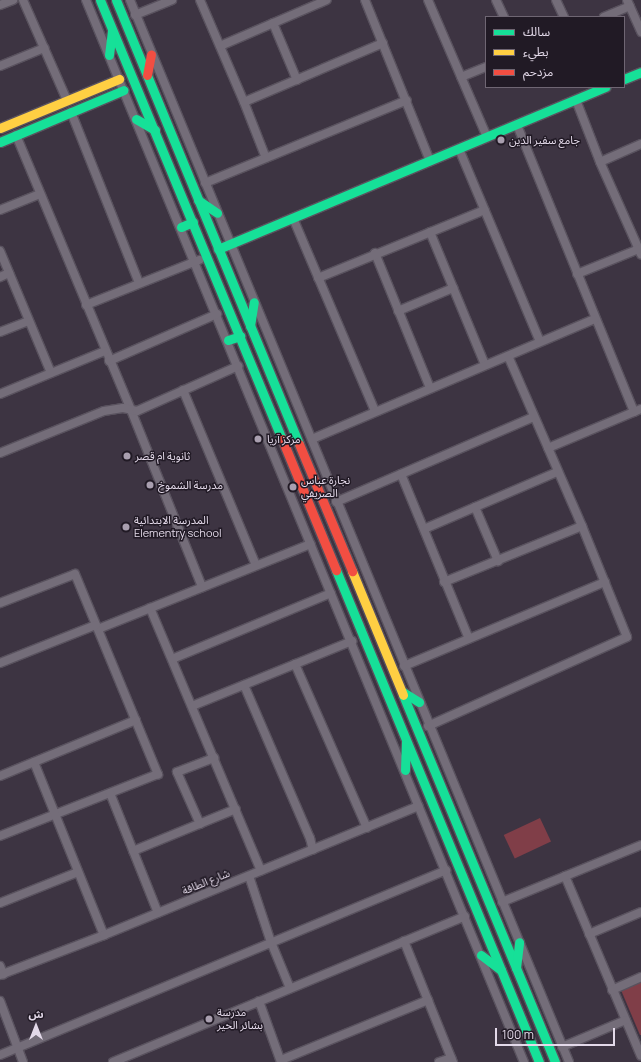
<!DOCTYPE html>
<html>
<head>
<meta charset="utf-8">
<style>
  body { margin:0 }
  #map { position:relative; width:641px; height:1062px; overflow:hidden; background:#3d3442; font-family:Manrope,"Noto Sans Arabic",sans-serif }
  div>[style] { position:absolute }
  .green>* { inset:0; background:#803e48; transform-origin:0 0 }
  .roads { filter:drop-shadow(1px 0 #59525e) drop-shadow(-1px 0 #59525e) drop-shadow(0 1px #59525e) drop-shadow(0 -1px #59525e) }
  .street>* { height:8px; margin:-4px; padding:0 4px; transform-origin:4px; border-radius:4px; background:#746d79 }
  .fast>* { height:9px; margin:-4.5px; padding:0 4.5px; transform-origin:4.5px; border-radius:4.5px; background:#16e098 }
  .slow>* { height:9px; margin:-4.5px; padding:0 4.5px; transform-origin:4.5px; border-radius:4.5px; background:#ffcf43 }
  .jam>* { height:9px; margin:-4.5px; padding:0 4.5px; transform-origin:4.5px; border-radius:4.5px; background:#f24e42 }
  .dots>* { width:11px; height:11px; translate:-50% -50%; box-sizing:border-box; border:2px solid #211a25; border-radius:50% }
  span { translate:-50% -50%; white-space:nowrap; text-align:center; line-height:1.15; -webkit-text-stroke:3px #211a25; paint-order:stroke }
  .poi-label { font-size:11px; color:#e3d9e9 }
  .left { translate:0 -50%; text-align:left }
  .street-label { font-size:11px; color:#e3d9e9 }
  .legend { position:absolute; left:485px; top:16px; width:140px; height:72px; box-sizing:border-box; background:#211a25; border:1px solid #6f6673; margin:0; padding:5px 7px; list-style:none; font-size:12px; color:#e3d9e9 }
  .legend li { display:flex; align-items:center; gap:8px; height:20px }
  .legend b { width:20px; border:1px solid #6f6673 }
  .north { position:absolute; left:16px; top:1006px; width:40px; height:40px; -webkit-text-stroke:3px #211a25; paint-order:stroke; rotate:0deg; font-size:11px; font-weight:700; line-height:16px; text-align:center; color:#e3d9e9 }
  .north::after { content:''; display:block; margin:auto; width:14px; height:18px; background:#e3d9e9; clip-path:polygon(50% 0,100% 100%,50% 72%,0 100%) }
  .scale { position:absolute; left:495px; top:1028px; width:120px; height:18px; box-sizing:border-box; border:2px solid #e3d9e9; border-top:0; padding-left:5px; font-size:12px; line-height:14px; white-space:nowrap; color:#e3d9e9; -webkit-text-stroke:3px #211a25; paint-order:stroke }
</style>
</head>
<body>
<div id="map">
  <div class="green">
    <div style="left:540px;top:818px;width:26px;height:40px;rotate:65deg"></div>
    <div style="clip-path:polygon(641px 982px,641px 1035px,640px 1035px,621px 990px)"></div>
  </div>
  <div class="roads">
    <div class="street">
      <div style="left:23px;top:0;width:109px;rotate:66.3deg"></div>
      <div style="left:86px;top:0;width:1149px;rotate:67.59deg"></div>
      <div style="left:130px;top:0;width:1149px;rotate:67.54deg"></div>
      <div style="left:200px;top:0;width:111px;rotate:66.7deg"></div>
      <div style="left:244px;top:102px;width:60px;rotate:68.6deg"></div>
      <div style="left:365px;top:0;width:174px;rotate:68deg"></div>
      <div style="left:428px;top:0;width:149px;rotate:66.7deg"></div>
      <div style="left:496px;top:0;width:19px;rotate:65deg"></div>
      <div style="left:556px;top:0;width:19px;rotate:65deg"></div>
      <div style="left:627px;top:0;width:35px;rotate:66deg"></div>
      <div style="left:0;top:5px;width:14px;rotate:-21deg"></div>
      <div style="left:135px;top:15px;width:40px;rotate:-22deg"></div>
      <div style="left:604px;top:17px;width:28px;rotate:-23deg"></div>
      <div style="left:273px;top:23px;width:62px;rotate:67.2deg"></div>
      <div style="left:220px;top:46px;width:116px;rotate:-23.3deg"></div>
      <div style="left:0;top:66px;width:48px;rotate:-22.2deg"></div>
      <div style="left:461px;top:77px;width:27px;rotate:-22deg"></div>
      <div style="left:576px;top:100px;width:66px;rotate:68.8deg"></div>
      <div style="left:600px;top:162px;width:101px;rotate:66deg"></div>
      <div style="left:244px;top:102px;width:151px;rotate:-23deg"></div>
      <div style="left:71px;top:112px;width:184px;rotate:68.3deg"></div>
      <div style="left:517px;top:125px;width:310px;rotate:67.8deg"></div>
      <div style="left:16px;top:135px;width:298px;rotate:67.3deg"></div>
      <div style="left:131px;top:410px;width:191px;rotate:68.1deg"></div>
      <div style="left:459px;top:149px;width:209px;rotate:67.2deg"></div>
      <div style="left:600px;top:162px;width:45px;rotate:-23.7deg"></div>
      <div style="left:205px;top:183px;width:218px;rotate:-22.3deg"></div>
      <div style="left:0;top:210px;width:43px;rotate:-21.8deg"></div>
      <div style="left:293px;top:218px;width:210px;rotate:67deg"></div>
      <div style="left:430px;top:232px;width:144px;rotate:67.5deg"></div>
      <div style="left:0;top:251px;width:132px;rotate:67.3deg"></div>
      <div style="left:375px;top:253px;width:146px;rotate:67.8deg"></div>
      <div style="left:577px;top:274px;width:67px;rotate:-22deg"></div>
      <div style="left:0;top:277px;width:10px;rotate:-24deg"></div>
      <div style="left:318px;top:278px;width:180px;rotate:-22.2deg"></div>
      <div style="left:86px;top:305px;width:122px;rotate:-21.7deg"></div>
      <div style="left:398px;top:311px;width:60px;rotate:-22.7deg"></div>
      <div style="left:0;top:332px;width:31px;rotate:-21deg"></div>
      <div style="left:109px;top:361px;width:118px;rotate:-23.5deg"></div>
      <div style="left:183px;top:390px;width:190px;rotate:67.4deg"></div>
      <div style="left:0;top:394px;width:113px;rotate:-22.3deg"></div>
      <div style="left:312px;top:439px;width:307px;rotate:-23deg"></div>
      <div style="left:548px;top:448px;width:101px;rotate:-22.8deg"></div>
      <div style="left:0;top:453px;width:112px;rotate:-22deg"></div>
      <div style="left:104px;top:411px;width:19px;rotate:-9deg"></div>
      <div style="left:123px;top:408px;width:14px;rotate:12deg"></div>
      <div style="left:137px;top:411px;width:111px;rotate:-24deg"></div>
      <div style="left:401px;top:474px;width:178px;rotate:67.6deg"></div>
      <div style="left:336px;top:502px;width:215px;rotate:-23.3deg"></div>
      <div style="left:475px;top:507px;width:59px;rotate:66.9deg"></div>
      <div style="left:424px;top:529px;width:145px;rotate:-23.2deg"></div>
      <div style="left:444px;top:582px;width:149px;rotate:-22.1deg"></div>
      <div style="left:0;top:603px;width:80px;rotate:-21.1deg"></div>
      <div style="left:75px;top:574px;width:217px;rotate:67.5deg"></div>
      <div style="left:158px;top:774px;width:170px;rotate:158.6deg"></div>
      <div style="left:150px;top:608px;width:285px;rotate:67.1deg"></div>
      <div style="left:98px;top:629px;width:229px;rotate:-21.8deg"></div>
      <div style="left:172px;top:659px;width:172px;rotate:-22.5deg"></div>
      <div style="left:0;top:663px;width:103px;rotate:-21.6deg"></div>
      <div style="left:295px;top:664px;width:179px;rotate:66.3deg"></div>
      <div style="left:404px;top:666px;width:218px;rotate:-22.7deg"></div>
      <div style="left:244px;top:685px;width:167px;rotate:66.7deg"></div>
      <div style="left:310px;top:838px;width:12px;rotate:76deg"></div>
      <div style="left:192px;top:706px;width:173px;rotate:-22.1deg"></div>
      <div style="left:428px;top:726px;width:218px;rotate:-24.1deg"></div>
      <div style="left:627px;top:637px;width:120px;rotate:-112.1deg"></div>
      <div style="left:582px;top:526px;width:185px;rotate:-113.5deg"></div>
      <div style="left:34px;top:762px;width:187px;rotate:68deg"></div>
      <div style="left:0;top:776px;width:147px;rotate:-22.4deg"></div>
      <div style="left:110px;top:793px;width:129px;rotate:68.2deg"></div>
      <div style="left:200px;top:824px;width:57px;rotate:-113.9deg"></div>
      <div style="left:177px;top:772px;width:40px;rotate:-21deg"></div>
      <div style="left:133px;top:851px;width:111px;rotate:-22.2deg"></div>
      <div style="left:249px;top:876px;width:70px;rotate:71.6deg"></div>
      <div style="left:271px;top:942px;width:50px;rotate:67.6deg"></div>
      <div style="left:565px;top:876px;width:195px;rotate:67.1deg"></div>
      <div style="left:502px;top:902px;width:150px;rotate:-22.3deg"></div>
      <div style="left:0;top:903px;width:84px;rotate:-21.7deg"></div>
      <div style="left:589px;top:934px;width:56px;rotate:-22.9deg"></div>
      <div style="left:404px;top:941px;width:131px;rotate:68deg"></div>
      <div style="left:0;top:966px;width:9px;rotate:69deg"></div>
      <div style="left:0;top:975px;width:111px;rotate:-21deg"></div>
      <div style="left:104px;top:935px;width:340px;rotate:-22.3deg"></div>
      <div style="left:612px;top:990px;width:32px;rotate:-24deg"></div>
      <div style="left:0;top:1001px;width:65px;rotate:69.3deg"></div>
      <div style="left:259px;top:1001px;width:65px;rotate:70.2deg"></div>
      <div style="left:562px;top:1047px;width:69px;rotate:-22.9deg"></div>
      <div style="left:0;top:1055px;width:483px;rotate:-22.5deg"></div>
      <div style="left:281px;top:1060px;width:159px;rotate:-22.2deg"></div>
      <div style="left:113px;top:1062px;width:381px;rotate:-22.5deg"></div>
      <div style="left:439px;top:1062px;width:13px;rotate:-18deg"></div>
    </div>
    <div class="fast">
      <div style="left:100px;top:0;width:475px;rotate:67.5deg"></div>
      <div style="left:116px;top:0;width:480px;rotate:67.6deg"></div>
      <div style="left:109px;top:55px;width:25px;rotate:-83deg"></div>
      <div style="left:624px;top:79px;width:18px;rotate:-22deg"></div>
      <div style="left:136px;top:119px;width:22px;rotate:30deg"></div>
      <div style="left:0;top:142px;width:134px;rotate:-22.8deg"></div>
      <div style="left:198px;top:200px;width:23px;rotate:34deg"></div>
      <div style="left:181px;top:227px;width:13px;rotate:-23deg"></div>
      <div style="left:218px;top:249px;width:420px;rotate:-22.7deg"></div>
      <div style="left:250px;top:326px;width:24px;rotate:-81deg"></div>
      <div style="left:228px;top:340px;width:13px;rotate:-18deg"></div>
      <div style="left:336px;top:570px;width:532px;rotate:67.58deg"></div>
      <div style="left:403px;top:692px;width:19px;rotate:32deg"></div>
      <div style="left:403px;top:695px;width:397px;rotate:67.5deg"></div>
      <div style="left:405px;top:770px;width:28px;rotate:-88deg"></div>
      <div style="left:481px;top:955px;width:25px;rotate:37deg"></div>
      <div style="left:516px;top:968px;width:26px;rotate:-83deg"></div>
    </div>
    <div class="slow">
      <div style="left:0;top:128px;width:129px;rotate:-22.4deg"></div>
      <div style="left:352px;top:571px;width:134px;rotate:67.6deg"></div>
    </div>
    <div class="jam">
      <div style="left:147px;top:75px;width:21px;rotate:-79deg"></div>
      <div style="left:282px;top:439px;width:142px;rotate:67.6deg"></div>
      <div style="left:299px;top:444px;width:138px;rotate:67.3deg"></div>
    </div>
  </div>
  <div class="dots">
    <div style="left:501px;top:140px;background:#a99faf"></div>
    <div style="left:258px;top:439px;background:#a99faf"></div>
    <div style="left:127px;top:456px;background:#a99faf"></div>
    <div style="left:150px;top:485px;background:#a99faf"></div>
    <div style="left:293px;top:487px;background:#a99faf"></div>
    <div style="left:126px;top:527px;background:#a99faf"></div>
    <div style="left:209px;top:1019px;background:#a99faf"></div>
  </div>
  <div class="poi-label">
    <span class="left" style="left:509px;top:140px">جامع سفير الدين</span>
    <span class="left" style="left:267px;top:439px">مركز آريا</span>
    <span class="left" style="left:135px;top:456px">ثانوية ام قصر</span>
    <span class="left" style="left:301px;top:487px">نجارة عباس<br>الصريفي</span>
    <span class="left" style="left:158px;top:485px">مدرسة الشموخ</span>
    <span class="left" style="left:134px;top:527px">المدرسة الابتدائية<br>Elementry school</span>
    <span class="left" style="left:217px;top:1019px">مدرسة<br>بشائر الخير</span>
  </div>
  <div class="street-label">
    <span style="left:206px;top:882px;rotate:-22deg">شارع الطاقة</span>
  </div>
  <ul class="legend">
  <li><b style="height:5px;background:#16e098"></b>سالك</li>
  <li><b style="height:5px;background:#ffcf43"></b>بطيء</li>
  <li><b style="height:5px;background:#f24e42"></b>مزدحم</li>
  </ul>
  <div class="north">ش</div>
  <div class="scale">100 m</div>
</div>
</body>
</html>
